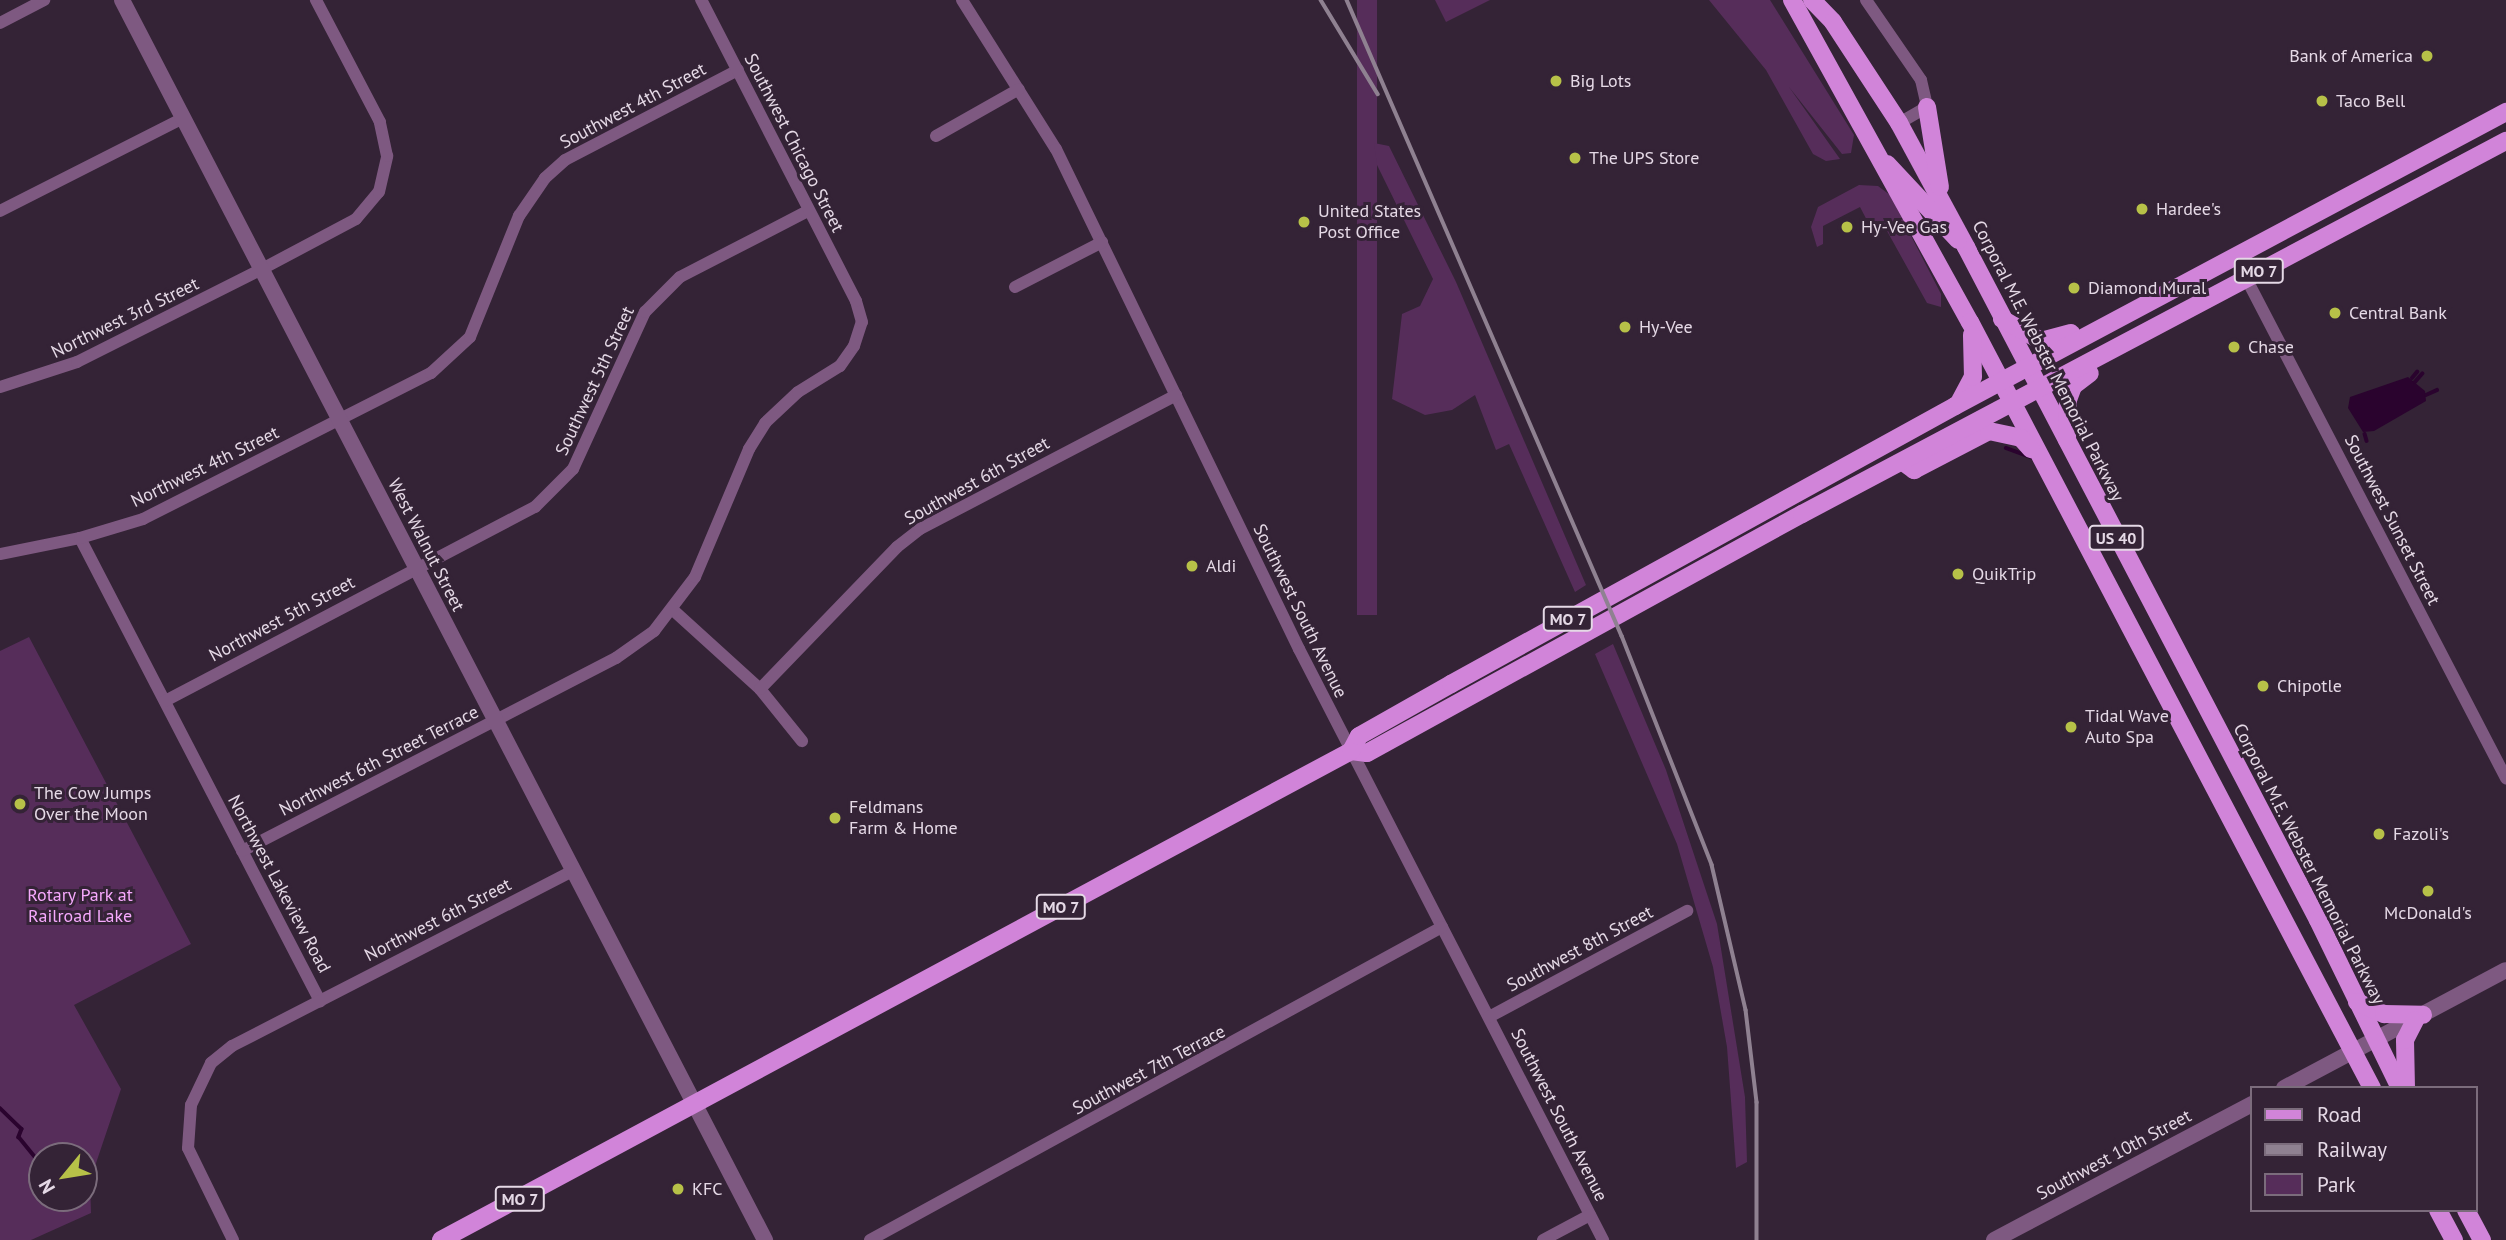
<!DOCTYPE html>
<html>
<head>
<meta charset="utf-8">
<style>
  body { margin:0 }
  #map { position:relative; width:2506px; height:1240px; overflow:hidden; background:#342336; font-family:"PT Sans",sans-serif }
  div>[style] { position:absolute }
  .green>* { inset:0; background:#562d5a; transform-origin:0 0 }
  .water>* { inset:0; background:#2a032e }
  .stream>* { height:3.5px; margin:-1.75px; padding:0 1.75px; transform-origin:1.75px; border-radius:1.75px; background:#2a032e }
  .minor>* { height:12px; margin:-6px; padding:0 6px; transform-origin:6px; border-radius:6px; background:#7e5981 }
  .tertiary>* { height:16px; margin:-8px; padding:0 8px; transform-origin:8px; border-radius:8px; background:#7e5981 }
  .primary>* { height:18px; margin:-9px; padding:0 9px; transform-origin:9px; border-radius:9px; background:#d184d9 }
  .rail>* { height:3.5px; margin:-1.75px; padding:0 1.75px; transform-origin:1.75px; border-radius:1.75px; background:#8f8191 }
  .dots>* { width:19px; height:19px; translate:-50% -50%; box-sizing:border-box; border:4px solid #342336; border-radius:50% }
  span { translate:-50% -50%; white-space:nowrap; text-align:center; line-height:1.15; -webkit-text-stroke:6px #342336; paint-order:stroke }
  .shield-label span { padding:2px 5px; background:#342336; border:2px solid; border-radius:5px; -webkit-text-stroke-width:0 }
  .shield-label { font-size:16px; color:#e5d9e6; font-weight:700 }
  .poi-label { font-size:18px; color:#e5d9e6 }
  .right { translate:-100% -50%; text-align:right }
  .left { translate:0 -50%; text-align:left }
  .street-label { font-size:18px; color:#e5d9e6 }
  .park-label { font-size:18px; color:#f6a9fd }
  .legend { position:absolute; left:2250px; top:1086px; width:228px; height:126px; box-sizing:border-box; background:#342336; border:2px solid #7b6c7c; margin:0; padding:9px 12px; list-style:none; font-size:21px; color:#e5d9e6 }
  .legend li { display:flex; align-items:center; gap:14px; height:35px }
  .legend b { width:35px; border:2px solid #7b6c7c }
  .north { position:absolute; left:28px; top:1142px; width:70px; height:70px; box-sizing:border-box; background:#342336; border:2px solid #7b6c7c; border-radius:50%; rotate:240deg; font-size:19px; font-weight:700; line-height:28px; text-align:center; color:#e5d9e6 }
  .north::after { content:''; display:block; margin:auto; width:24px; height:32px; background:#b7c148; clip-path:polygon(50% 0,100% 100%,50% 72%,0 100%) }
</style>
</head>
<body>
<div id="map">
  <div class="green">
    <div style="left:1357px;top:0;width:20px;height:615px"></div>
    <div style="clip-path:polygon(1435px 0,1490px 0,1446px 22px)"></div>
    <div style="clip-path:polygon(1709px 0,1770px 0,1854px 135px,1851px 153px,1842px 154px,1789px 87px,1840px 159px,1826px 161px,1813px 154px,1766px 70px)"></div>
    <div style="clip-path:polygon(1374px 143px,1389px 146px,1456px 282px,1586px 585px,1575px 592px,1509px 444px,1496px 450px,1475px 395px,1452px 410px,1425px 415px,1392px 399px,1402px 314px,1420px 306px,1433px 279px,1377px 165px)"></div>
    <div style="clip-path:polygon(1859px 185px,1878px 186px,1890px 195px,1941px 294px,1941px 307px,1927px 303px,1882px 222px,1871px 228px,1860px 207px,1823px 226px,1823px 244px,1817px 247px,1811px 227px,1818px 207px)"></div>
    <div style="clip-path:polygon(evenodd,29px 637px,191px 944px,74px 1005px,121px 1089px,90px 1181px,91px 1213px,31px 1240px,0 1240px,0 651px,29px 637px,42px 1156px,84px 1156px,84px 1198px,42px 1198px,42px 1156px)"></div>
    <div style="clip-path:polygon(1613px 644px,1666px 770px,1717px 924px,1745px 1097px,1747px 1162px,1736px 1168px,1727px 1047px,1713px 967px,1677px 844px,1595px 654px)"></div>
  </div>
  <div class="water">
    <div style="clip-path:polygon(2408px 377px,2425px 391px,2426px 401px,2374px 431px,2363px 432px,2348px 408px,2350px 397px)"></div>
  </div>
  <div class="stream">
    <div style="left:2412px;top:378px;width:8px;rotate:-50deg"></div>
    <div style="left:2415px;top:382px;width:11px;rotate:-49deg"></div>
    <div style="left:2426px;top:395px;width:12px;rotate:-24deg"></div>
    <div style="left:2365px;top:434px;width:7px;rotate:74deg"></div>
    <div style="left:2006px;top:448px;width:27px;rotate:20deg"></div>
    <div style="left:0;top:1108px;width:30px;rotate:44deg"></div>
    <div style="left:22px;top:1129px;width:9px;rotate:111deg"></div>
    <div style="left:19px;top:1137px;width:36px;rotate:51deg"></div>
  </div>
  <div class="minor">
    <div style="left:962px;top:0;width:176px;rotate:57.8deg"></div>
    <div style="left:1056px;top:149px;width:556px;rotate:64.08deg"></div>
    <div style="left:1299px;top:649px;width:665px;rotate:62.78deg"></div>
    <div style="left:1866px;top:0;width:97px;rotate:55.5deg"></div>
    <div style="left:1921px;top:80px;width:28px;rotate:77deg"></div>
    <div style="left:1927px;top:107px;width:32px;rotate:150deg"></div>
    <div style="left:0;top:23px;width:50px;rotate:-27.6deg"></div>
    <div style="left:936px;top:136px;width:95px;rotate:-29.5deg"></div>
    <div style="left:0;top:211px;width:205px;rotate:-26.9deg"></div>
    <div style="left:2246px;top:278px;width:564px;rotate:62.53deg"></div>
    <div style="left:1015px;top:287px;width:98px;rotate:-27.3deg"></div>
    <div style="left:0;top:387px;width:81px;rotate:-18deg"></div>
    <div style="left:77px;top:362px;width:207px;rotate:-26.7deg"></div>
    <div style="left:262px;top:269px;width:106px;rotate:-28deg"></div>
    <div style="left:356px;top:219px;width:35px;rotate:-50deg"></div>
    <div style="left:379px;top:192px;width:37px;rotate:-77deg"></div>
    <div style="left:387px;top:156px;width:35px;rotate:-102deg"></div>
    <div style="left:380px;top:122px;width:138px;rotate:-117.7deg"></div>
    <div style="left:80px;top:538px;width:522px;rotate:62.6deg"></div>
    <div style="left:0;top:554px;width:82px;rotate:-11.3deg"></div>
    <div style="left:80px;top:538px;width:66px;rotate:-16.8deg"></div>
    <div style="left:143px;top:519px;width:323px;rotate:-26.9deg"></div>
    <div style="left:431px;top:373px;width:53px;rotate:-42.7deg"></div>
    <div style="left:470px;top:337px;width:131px;rotate:-68deg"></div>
    <div style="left:519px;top:216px;width:46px;rotate:-55.6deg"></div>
    <div style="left:545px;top:178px;width:27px;rotate:-42deg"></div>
    <div style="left:565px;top:160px;width:195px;rotate:-27.5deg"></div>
    <div style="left:673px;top:610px;width:118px;rotate:42.2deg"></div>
    <div style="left:760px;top:689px;width:67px;rotate:51.1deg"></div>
    <div style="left:760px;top:689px;width:197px;rotate:-46deg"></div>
    <div style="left:897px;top:547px;width:29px;rotate:-38deg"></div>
    <div style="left:920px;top:529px;width:289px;rotate:-27.6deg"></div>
    <div style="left:165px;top:701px;width:418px;rotate:-27.7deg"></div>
    <div style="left:535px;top:507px;width:54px;rotate:-45deg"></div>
    <div style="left:573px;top:469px;width:173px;rotate:-65.4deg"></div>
    <div style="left:645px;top:312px;width:49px;rotate:-45deg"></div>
    <div style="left:680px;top:277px;width:144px;rotate:-27.3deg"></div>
    <div style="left:242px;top:851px;width:421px;rotate:-27.3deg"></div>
    <div style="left:616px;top:658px;width:47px;rotate:-35.4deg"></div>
    <div style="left:654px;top:631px;width:68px;rotate:-52.8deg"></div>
    <div style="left:695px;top:577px;width:139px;rotate:-67.1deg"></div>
    <div style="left:749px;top:449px;width:31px;rotate:-58deg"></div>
    <div style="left:765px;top:423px;width:45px;rotate:-43.2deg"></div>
    <div style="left:798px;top:392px;width:49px;rotate:-31.8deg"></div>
    <div style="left:840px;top:366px;width:24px;rotate:-55deg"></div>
    <div style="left:854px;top:346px;width:25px;rotate:-72deg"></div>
    <div style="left:862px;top:322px;width:22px;rotate:-106deg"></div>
    <div style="left:856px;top:301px;width:339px;rotate:-117.2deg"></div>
    <div style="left:1489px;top:1017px;width:225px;rotate:-28.2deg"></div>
    <div style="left:233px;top:1240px;width:102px;rotate:-116.1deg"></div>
    <div style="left:188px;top:1148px;width:43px;rotate:-86deg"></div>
    <div style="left:191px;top:1105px;width:47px;rotate:-64.5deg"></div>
    <div style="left:211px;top:1063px;width:27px;rotate:-39deg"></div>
    <div style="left:232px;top:1046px;width:383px;rotate:-27.2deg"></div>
    <div style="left:870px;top:1240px;width:652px;rotate:-28.69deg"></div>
    <div style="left:1543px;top:1240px;width:53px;rotate:-28deg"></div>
  </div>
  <div class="tertiary">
    <div style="left:122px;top:0;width:1397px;rotate:62.59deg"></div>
    <div style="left:2284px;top:1088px;width:251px;rotate:-28deg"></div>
    <div style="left:1994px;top:1240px;width:292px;rotate:-27.8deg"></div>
  </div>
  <div class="primary">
    <div style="left:1792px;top:0;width:368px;rotate:61.1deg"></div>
    <div style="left:1970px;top:322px;width:865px;rotate:62.31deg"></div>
    <div style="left:1812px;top:0;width:30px;rotate:46deg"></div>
    <div style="left:1833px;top:22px;width:121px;rotate:56.8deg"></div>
    <div style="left:1899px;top:123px;width:141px;rotate:61.6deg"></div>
    <div style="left:1966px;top:247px;width:759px;rotate:62.39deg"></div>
    <div style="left:2318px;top:920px;width:187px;rotate:64deg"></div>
    <div style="left:1927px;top:107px;width:81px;rotate:80.8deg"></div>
    <div style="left:1887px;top:164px;width:104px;rotate:46.9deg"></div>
    <div style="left:2002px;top:319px;width:45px;rotate:29.4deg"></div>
    <div style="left:2041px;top:341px;width:31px;rotate:-15deg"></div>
    <div style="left:1960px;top:401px;width:27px;rotate:-62deg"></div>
    <div style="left:1973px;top:377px;width:42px;rotate:-91.4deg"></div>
    <div style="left:2067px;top:440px;width:40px;rotate:-88.6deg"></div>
    <div style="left:2068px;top:400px;width:15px;rotate:-70deg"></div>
    <div style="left:2073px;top:386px;width:21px;rotate:-37deg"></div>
    <div style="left:1903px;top:462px;width:14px;rotate:36deg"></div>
    <div style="left:1914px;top:470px;width:85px;rotate:-27.5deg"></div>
    <div style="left:1989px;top:431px;width:33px;rotate:12deg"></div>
    <div style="left:2021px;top:438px;width:15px;rotate:48deg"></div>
    <div style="left:1351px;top:751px;width:16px;rotate:7deg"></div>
    <div style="left:1367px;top:753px;width:496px;rotate:-28.8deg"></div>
    <div style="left:1802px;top:514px;width:797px;rotate:-27.92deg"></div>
    <div style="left:2357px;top:1002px;width:30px;rotate:24deg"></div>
    <div style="left:2384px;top:1014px;width:39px;rotate:1deg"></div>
    <div style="left:2406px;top:1088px;width:48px;rotate:-91.2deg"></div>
    <div style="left:2405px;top:1040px;width:22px;rotate:-63deg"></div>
    <div style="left:2438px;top:1210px;width:34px;rotate:62deg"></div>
    <div style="left:2466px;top:1210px;width:34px;rotate:62deg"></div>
    <div style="left:441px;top:1240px;width:1033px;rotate:-28.25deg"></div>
    <div style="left:1351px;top:751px;width:17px;rotate:-62deg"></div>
    <div style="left:1359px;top:736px;width:106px;rotate:-29.5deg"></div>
    <div style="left:1451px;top:684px;width:576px;rotate:-28.88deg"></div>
    <div style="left:1955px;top:406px;width:625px;rotate:-28.08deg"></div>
  </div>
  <div class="rail">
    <div style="left:1321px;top:0;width:110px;rotate:58.8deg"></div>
    <div style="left:1347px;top:0;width:693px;rotate:66.62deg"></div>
    <div style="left:1622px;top:636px;width:246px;rotate:68.5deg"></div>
    <div style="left:1712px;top:865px;width:149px;rotate:76.8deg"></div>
    <div style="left:1746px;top:1010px;width:93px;rotate:83.2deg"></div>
    <div style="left:1757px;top:1102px;width:138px;rotate:90deg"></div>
  </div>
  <div class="dots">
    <div style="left:2427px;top:56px;background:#b7c148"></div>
    <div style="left:1556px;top:81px;background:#b7c148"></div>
    <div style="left:2322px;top:101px;background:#b7c148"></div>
    <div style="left:1575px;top:158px;background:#b7c148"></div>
    <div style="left:2142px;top:209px;background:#b7c148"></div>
    <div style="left:1304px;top:222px;background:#b7c148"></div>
    <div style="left:1847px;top:227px;background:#b7c148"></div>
    <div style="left:2074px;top:288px;background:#b7c148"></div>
    <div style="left:2335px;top:313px;background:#b7c148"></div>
    <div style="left:1625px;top:327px;background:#b7c148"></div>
    <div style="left:2234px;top:347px;background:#b7c148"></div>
    <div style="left:1192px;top:566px;background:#b7c148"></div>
    <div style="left:1958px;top:574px;background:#b7c148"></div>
    <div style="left:2263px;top:686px;background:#b7c148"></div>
    <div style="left:2071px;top:727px;background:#b7c148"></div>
    <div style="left:20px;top:804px;background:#b7c148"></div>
    <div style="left:835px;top:818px;background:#b7c148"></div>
    <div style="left:2379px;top:834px;background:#b7c148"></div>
    <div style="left:2428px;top:891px;background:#b7c148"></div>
    <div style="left:678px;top:1189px;background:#b7c148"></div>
  </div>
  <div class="shield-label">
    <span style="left:2259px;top:271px">MO 7</span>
    <span style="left:2116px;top:538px">US 40</span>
    <span style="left:1568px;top:619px">MO 7</span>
    <span style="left:1061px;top:907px">MO 7</span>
    <span style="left:520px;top:1199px">MO 7</span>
  </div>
  <div class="poi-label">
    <span class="right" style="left:2413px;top:56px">Bank of America</span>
    <span class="left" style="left:1570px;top:81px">Big Lots</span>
    <span class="left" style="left:2336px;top:101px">Taco Bell</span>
    <span class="left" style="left:1589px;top:158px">The UPS Store</span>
    <span class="left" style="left:2156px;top:209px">Hardee's</span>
    <span class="left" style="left:1318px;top:222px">United States<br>Post Office</span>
    <span class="left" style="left:1861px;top:227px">Hy-Vee Gas</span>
    <span class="left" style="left:2088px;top:288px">Diamond Mural</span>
    <span class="left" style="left:2349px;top:313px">Central Bank</span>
    <span class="left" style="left:1639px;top:327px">Hy-Vee</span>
    <span class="left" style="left:2248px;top:347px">Chase</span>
    <span class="left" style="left:1206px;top:566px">Aldi</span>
    <span class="left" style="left:1972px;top:574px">QuikTrip</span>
    <span class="left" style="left:2277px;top:686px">Chipotle</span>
    <span class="left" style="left:2085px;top:727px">Tidal Wave<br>Auto Spa</span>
    <span class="left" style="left:34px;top:804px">The Cow Jumps<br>Over the Moon</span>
    <span class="left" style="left:849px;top:818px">Feldmans<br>Farm &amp; Home</span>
    <span class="left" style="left:2393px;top:834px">Fazoli's</span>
    <span style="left:2428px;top:913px">McDonald's</span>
    <span class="left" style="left:692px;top:1189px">KFC</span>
  </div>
  <div class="street-label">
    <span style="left:633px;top:106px;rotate:-28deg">Southwest 4th Street</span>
    <span style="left:794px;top:143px;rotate:63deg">Southwest Chicago Street</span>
    <span style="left:125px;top:318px;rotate:-26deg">Northwest 3rd Street</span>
    <span style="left:2048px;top:361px;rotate:63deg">Corporal M.E. Webster Memorial Parkway</span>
    <span style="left:595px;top:381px;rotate:-65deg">Southwest 5th Street</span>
    <span style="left:205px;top:467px;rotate:-26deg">Northwest 4th Street</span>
    <span style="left:977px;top:481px;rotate:-29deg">Southwest 6th Street</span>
    <span style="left:2392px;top:520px;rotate:63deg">Southwest Sunset Street</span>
    <span style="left:426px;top:545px;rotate:63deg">West Walnut Street</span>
    <span style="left:1300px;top:611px;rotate:64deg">Southwest South Avenue</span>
    <span style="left:282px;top:619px;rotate:-28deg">Northwest 5th Street</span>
    <span style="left:379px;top:761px;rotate:-27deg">Northwest 6th Street Terrace</span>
    <span style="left:2309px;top:864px;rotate:63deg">Corporal M.E. Webster Memorial Parkway</span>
    <span style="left:279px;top:884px;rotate:62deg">Northwest Lakeview Road</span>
    <span style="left:438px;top:920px;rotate:-27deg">Northwest 6th Street</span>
    <span style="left:1580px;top:949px;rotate:-28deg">Southwest 8th Street</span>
    <span style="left:1149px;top:1070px;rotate:-28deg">Southwest 7th Terrace</span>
    <span style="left:1559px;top:1115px;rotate:63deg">Southwest South Avenue</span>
    <span style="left:2114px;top:1155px;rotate:-28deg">Southwest 10th Street</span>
  </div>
  <div class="park-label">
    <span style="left:80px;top:906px">Rotary Park at<br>Railroad Lake</span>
  </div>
  <ul class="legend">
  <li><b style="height:9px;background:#d184d9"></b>Road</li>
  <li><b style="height:9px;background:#8f8191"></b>Railway</li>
  <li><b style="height:19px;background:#562d5a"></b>Park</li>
  </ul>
  <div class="north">N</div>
</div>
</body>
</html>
